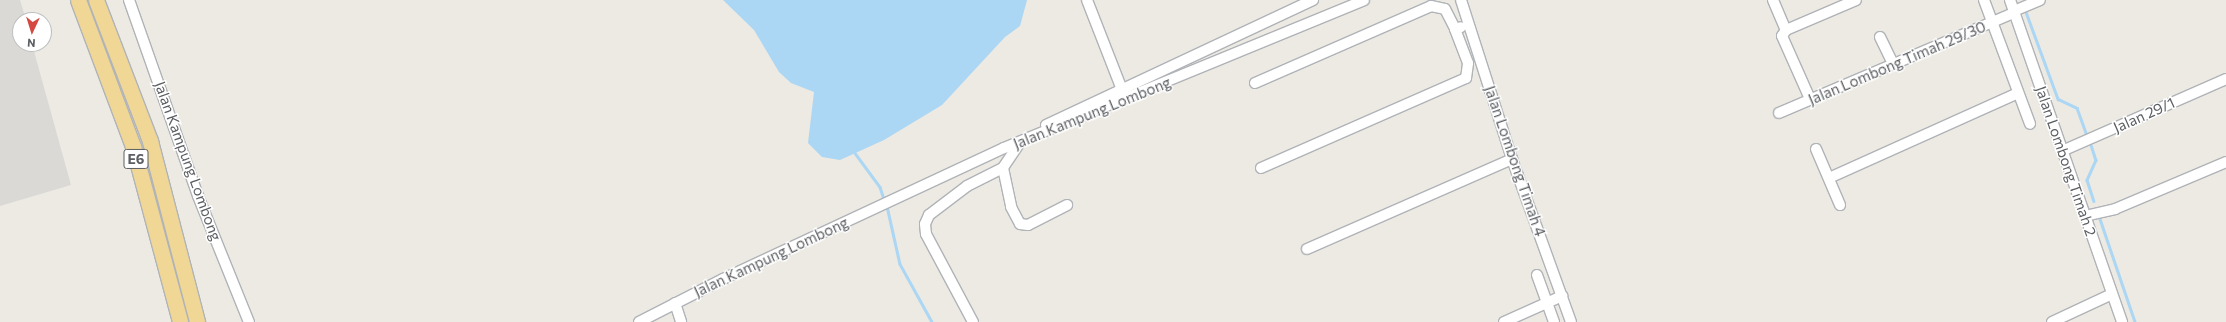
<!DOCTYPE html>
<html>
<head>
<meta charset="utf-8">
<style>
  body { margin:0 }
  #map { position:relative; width:2226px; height:322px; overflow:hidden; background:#eceae3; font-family:Commissioner,sans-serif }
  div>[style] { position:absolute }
  .industrial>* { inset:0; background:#dbd9d5 }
  .water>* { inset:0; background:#abd6f4 }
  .stream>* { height:2.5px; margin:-1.25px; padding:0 1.25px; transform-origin:1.25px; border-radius:1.25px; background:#abd6f4 }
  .roads { filter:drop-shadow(1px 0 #b0b3b7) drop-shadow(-1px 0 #b0b3b7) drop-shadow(0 1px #b0b3b7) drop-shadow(0 -1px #b0b3b7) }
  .minor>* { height:10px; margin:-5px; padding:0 5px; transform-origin:5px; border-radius:5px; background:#fff }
  .highway>* { height:15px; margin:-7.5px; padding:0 7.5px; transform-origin:7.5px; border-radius:7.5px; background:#f0d796 }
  span { translate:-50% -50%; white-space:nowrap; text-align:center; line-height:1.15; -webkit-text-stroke:3px #fff; paint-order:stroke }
  .shield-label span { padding:1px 3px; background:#fff; border:1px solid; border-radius:3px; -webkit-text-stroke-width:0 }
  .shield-label { font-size:14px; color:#5b5e62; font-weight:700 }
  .street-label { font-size:15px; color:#5b5e62 }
  .north { position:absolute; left:12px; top:12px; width:40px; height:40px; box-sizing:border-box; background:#fff; border:1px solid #bdbfc0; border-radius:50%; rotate:184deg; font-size:11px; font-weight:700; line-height:16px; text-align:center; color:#5b5e62 }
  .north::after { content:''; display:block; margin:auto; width:14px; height:18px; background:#d44841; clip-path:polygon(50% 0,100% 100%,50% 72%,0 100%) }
</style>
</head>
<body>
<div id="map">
  <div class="industrial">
    <div style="clip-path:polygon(0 0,20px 0,26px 20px,20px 20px,20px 44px,32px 44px,71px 185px,0 206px)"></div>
  </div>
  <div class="water">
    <div style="clip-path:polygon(723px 0,1027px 0,1020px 26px,1005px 37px,942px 105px,884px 140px,840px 160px,822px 157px,808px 143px,814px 92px,791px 83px,779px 72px,754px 30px)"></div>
  </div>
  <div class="stream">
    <div style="left:2026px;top:12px;width:93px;rotate:69.8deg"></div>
    <div style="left:2058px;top:99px;width:21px;rotate:25deg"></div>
    <div style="left:2077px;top:108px;width:27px;rotate:70deg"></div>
    <div style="left:2091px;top:145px;width:16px;rotate:72deg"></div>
    <div style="left:2096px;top:160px;width:22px;rotate:114deg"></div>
    <div style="left:2087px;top:180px;width:22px;rotate:72deg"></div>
    <div style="left:855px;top:153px;width:42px;rotate:53.7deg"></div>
    <div style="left:880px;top:187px;width:16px;rotate:72deg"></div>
    <div style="left:887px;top:206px;width:59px;rotate:77.4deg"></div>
    <div style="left:900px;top:264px;width:66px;rotate:61.1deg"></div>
    <div style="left:2099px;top:216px;width:112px;rotate:71.2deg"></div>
  </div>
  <div class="roads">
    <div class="minor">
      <div style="left:129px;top:0;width:208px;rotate:70.6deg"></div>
      <div style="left:198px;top:196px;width:136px;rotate:68deg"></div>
      <div style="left:1087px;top:0;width:102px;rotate:68.7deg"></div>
      <div style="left:1461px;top:0;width:167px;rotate:72.2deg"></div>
      <div style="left:1512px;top:159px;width:173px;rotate:70.1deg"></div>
      <div style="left:1773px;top:0;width:33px;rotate:67deg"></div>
      <div style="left:1984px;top:0;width:132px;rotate:69.6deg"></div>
      <div style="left:2010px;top:0;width:341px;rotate:70.8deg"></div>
      <div style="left:2014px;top:11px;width:28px;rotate:-23deg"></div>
      <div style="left:1786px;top:30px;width:7px;rotate:124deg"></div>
      <div style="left:1782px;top:36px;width:69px;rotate:66deg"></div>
      <div style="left:1786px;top:30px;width:76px;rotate:-23.2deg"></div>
      <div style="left:1880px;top:37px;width:30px;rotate:64deg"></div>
      <div style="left:1255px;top:83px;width:192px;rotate:-23.6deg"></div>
      <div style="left:1431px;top:6px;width:14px;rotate:12deg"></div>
      <div style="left:1445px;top:9px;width:22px;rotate:63deg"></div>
      <div style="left:1455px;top:29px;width:6px;rotate:-18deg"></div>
      <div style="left:1779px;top:113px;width:255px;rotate:-23.1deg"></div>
      <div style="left:1046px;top:125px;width:295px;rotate:-25.1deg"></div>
      <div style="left:1019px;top:144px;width:29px;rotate:124deg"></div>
      <div style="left:1003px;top:168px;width:40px;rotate:78deg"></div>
      <div style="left:1011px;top:207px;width:19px;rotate:62deg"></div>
      <div style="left:1020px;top:224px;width:8px;rotate:7deg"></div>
      <div style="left:1028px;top:225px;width:44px;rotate:-27.1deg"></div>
      <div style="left:1816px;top:149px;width:61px;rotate:66.8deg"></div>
      <div style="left:2062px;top:151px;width:179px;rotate:-23.7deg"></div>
      <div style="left:1261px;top:168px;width:224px;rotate:-23.7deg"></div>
      <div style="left:1466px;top:78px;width:15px;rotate:-82deg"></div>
      <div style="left:1468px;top:63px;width:36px;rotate:-111deg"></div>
      <div style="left:1829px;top:178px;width:207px;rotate:-24.2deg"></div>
      <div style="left:2085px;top:216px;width:31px;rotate:-13deg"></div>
      <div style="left:2115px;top:209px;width:121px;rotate:-22.9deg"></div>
      <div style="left:1307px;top:249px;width:224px;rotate:-23.7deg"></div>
      <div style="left:1537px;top:275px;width:50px;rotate:70.1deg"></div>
      <div style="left:675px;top:303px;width:20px;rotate:72deg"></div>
      <div style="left:639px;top:322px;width:94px;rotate:-27.1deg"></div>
      <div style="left:723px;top:279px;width:310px;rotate:-25deg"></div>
      <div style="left:1004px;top:148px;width:389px;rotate:-22.3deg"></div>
      <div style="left:973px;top:322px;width:100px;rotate:-118.1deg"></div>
      <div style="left:926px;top:234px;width:10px;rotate:-96deg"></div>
      <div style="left:925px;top:224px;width:10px;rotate:-66deg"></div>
      <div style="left:929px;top:215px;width:48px;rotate:-37.3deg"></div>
      <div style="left:967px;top:186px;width:40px;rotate:-26.6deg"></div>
      <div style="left:1504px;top:322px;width:64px;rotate:-24.1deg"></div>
      <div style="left:2052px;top:322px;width:66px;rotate:-25deg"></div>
    </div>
    <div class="highway">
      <div style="left:78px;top:0;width:156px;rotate:69.4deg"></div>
      <div style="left:133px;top:146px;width:182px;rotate:75deg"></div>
      <div style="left:96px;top:0;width:151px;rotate:69deg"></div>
      <div style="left:150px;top:141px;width:187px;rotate:75.4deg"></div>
    </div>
  </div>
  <div class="shield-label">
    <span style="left:136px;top:159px">E6</span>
  </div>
  <div class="street-label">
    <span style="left:1897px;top:63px;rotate:-23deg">Jalan Lombong Timah 29/30</span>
    <span style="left:1092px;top:113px;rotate:-22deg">Jalan Kampung Lombong</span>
    <span style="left:2144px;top:115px;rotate:-24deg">Jalan 29/1</span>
    <span style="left:188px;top:161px;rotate:70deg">Jalan Kampung Lombong</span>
    <span style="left:1515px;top:161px;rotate:71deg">Jalan Lombong Timah 4</span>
    <span style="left:2066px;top:161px;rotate:71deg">Jalan Lombong Timah 2</span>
    <span style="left:771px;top:257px;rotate:-25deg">Jalan Kampung Lombong</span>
  </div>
  <div class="north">N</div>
</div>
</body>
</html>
